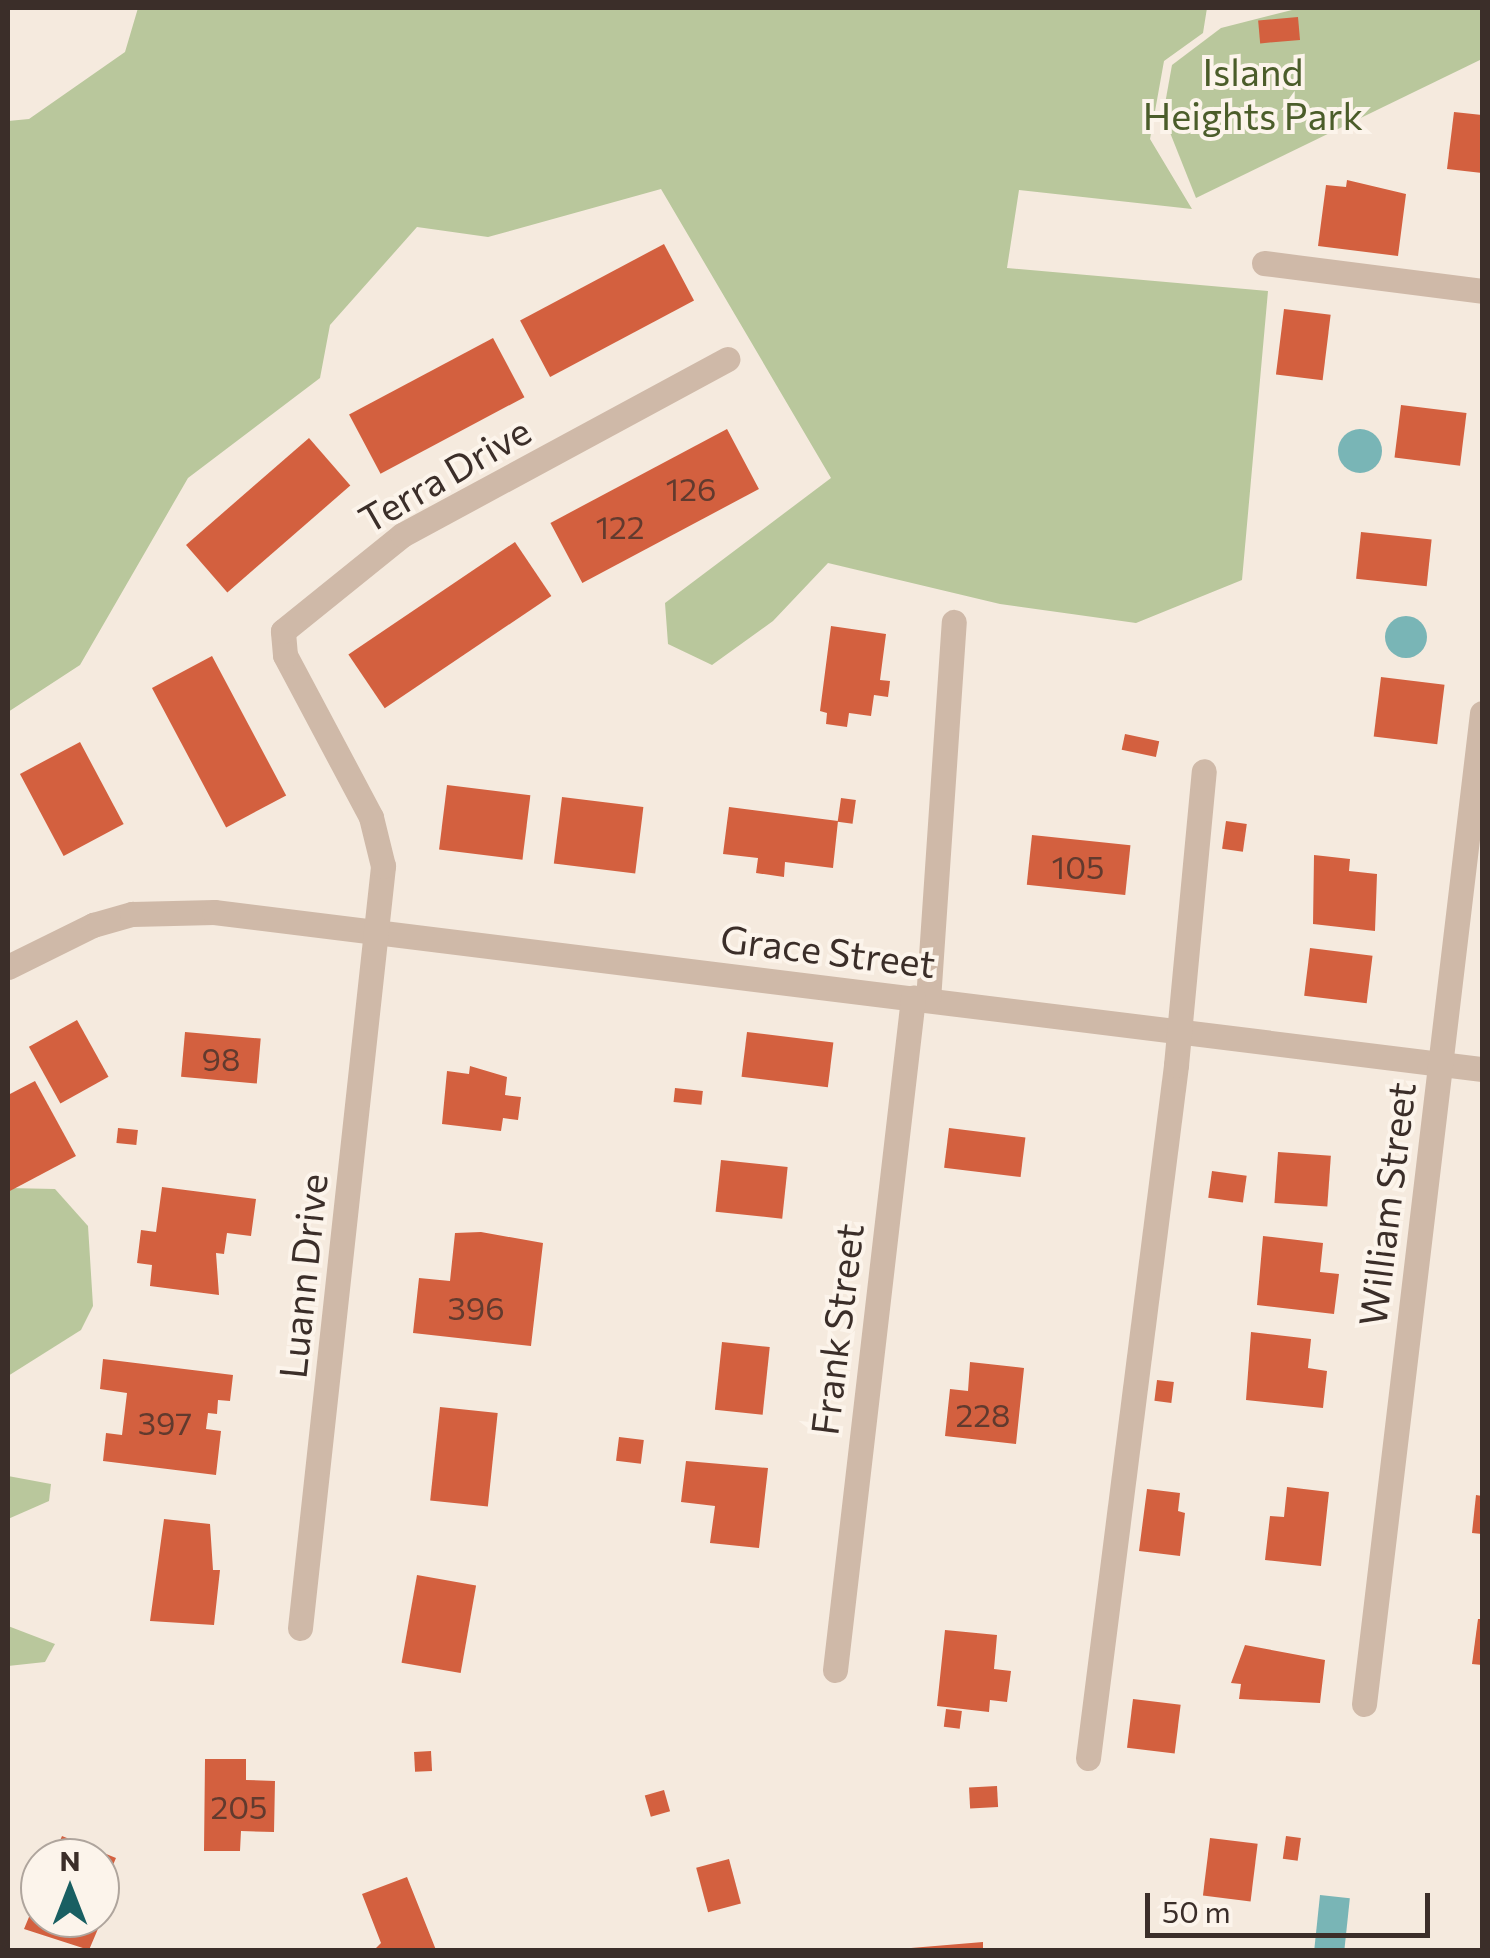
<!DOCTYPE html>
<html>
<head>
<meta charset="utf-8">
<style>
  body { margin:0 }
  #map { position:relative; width:1490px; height:1958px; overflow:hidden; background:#f5eade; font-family:Commissioner,sans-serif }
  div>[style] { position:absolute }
  .green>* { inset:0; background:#b9c79c }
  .water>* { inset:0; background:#79b5b6; transform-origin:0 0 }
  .round { border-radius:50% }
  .building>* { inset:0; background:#d3603f; transform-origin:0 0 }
  .minor>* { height:25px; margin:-12.5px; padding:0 12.5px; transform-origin:12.5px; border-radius:12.5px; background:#cfb9a8 }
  span { translate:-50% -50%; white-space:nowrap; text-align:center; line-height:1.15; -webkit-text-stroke:8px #fcf4eb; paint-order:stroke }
  .number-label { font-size:32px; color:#613a2e }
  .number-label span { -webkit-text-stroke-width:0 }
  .park-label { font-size:38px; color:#4b5d2a }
  .street-label { font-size:38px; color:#3b2e29 }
  .frame { position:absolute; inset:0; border:10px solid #3b2e29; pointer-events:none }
  .north { position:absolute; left:20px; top:1838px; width:100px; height:100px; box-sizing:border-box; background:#fcf4eb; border:2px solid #afa59d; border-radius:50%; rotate:0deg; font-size:28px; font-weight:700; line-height:40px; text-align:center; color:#3b2e29 }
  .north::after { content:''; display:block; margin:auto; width:35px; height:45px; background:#195f62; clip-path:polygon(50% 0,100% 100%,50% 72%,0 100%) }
  .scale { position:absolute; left:1145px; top:1893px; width:285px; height:45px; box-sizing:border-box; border:5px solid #3b2e29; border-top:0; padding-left:12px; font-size:30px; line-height:35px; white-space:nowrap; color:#3b2e29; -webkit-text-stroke:8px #fcf4eb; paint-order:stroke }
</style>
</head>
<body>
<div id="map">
  <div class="green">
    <div style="clip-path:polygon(138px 8px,1207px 8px,1203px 33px,1164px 61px,1150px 139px,1192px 209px,1019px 190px,1007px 268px,1268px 291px,1242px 580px,1136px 623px,1000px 604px,828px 563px,773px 621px,712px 665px,668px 644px,665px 603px,831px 478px,661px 189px,488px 237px,417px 227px,330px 325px,320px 378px,188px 478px,80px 665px,8px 712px,8px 121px,29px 119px,125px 52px)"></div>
    <div style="clip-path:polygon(1300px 8px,1482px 8px,1482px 59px,1196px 198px,1163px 115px,1172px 65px,1221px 28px)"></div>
    <div style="clip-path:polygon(8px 1188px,55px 1189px,88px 1226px,93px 1306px,81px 1330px,8px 1376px)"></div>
    <div style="clip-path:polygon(8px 1476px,51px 1484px,49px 1501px,8px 1519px)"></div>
    <div style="clip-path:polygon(8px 1626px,55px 1644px,45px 1662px,8px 1666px)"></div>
  </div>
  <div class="water">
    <div class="round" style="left:1338px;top:429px;width:44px;height:44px"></div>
    <div class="round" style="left:1385px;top:616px;width:42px;height:42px"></div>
    <div style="left:1320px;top:1895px;width:30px;height:55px;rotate:6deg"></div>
  </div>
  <div class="building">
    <div style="left:1298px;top:17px;width:23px;height:40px;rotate:85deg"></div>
    <div style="clip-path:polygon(1454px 112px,1482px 115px,1482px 173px,1447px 169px)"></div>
    <div style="clip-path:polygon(1347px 180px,1406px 194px,1398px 256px,1318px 246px,1326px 185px,1346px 187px)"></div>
    <div style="left:664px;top:244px;width:64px;height:163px;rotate:62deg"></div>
    <div style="left:1284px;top:309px;width:47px;height:66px;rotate:7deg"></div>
    <div style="left:493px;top:338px;width:67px;height:163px;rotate:62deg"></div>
    <div style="left:1401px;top:405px;width:66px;height:53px;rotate:7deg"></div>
    <div style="left:727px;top:429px;width:68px;height:200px;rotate:62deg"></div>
    <div style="left:309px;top:438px;width:63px;height:163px;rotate:49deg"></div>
    <div style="left:1361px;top:532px;width:71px;height:47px;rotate:6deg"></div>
    <div style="left:515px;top:542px;width:65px;height:201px;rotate:56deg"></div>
    <div style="clip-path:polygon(831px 626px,886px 634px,880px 680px,890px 681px,888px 697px,874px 695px,871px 716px,849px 713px,847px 727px,826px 724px,827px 713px,820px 711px)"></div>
    <div style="left:212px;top:656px;width:158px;height:68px;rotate:62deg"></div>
    <div style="left:1381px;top:677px;width:64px;height:60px;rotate:7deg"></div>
    <div style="left:1125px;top:734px;width:35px;height:16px;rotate:12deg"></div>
    <div style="left:80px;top:742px;width:93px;height:68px;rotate:62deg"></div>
    <div style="left:447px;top:785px;width:84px;height:65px;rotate:7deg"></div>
    <div style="left:562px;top:797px;width:82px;height:67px;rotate:7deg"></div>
    <div style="left:841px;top:798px;width:15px;height:24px;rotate:8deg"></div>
    <div style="clip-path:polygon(729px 807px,838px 821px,833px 868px,785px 862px,784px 877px,756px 873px,758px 858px,723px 854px)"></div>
    <div style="left:1226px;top:821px;width:21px;height:28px;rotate:8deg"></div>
    <div style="left:1032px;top:835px;width:99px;height:50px;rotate:6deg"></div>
    <div style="clip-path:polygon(1314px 855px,1350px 859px,1349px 871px,1377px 874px,1375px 931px,1313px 924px)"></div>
    <div style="left:1310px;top:948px;width:63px;height:48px;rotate:7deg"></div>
    <div style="left:77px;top:1020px;width:65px;height:55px;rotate:61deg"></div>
    <div style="left:185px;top:1032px;width:76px;height:45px;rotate:5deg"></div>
    <div style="left:747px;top:1032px;width:87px;height:45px;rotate:7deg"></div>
    <div style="clip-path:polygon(470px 1066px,507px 1077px,505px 1095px,521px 1097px,518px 1120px,503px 1118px,501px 1131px,442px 1124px,447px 1071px,469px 1074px)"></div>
    <div style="clip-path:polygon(35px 1081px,76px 1156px,8px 1192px,8px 1095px)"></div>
    <div style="left:675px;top:1088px;width:28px;height:14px;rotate:6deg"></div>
    <div style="left:118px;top:1128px;width:20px;height:15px;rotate:6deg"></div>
    <div style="left:949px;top:1128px;width:77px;height:40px;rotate:7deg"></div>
    <div style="left:1278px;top:1152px;width:53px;height:51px;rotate:4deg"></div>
    <div style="left:721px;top:1160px;width:67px;height:52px;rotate:6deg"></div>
    <div style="left:1212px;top:1171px;width:35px;height:27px;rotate:8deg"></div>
    <div style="clip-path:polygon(162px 1187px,256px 1199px,251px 1236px,227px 1233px,224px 1254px,216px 1253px,219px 1295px,150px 1286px,152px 1265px,137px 1263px,141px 1230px,156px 1232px)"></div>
    <div style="clip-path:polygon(481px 1232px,543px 1243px,531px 1346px,413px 1333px,419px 1278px,450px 1281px,455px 1233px)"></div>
    <div style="clip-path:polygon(1263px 1236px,1323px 1243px,1320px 1272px,1339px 1274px,1334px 1314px,1257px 1305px)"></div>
    <div style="clip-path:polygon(1251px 1332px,1311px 1339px,1308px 1368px,1327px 1371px,1323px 1408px,1246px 1400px)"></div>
    <div style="left:722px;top:1342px;width:48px;height:68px;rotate:6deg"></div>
    <div style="clip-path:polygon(103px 1359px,233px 1375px,230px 1401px,218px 1400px,217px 1414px,208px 1413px,206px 1429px,221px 1431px,216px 1475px,103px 1461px,106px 1433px,122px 1435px,127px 1393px,100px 1389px)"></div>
    <div style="clip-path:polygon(970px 1362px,1024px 1368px,1016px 1444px,945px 1436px,950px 1389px,968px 1391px)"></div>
    <div style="left:1157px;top:1380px;width:17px;height:21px;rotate:7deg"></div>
    <div style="left:440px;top:1407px;width:58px;height:94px;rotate:6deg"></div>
    <div style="left:619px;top:1437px;width:25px;height:24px;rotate:7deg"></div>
    <div style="clip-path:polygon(686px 1461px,768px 1468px,759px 1548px,710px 1543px,715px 1506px,681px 1502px)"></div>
    <div style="clip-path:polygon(1287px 1487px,1329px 1492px,1321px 1566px,1265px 1560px,1270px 1516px,1284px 1517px)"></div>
    <div style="clip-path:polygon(1147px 1489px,1180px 1493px,1178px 1511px,1185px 1513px,1180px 1556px,1139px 1551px)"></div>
    <div style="clip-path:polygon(1476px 1495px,1482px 1496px,1482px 1534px,1472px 1533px)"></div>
    <div style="clip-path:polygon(164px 1519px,210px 1524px,213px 1570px,220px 1570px,214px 1625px,150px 1621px)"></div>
    <div style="left:417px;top:1575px;width:60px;height:89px;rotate:10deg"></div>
    <div style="clip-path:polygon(1478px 1619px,1482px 1619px,1482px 1665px,1472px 1664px)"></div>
    <div style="clip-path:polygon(945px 1630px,997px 1635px,994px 1669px,1011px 1671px,1007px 1702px,990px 1700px,989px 1712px,937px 1706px)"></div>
    <div style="clip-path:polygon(1245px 1645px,1325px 1660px,1320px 1703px,1239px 1699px,1241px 1684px,1231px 1683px)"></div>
    <div style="left:1133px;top:1699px;width:48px;height:49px;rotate:7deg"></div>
    <div style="left:946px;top:1709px;width:16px;height:18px;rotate:7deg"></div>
    <div style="left:431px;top:1751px;width:20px;height:17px;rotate:87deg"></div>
    <div style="clip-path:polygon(205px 1759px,246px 1759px,246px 1780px,275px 1781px,274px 1832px,241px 1831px,240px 1851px,204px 1851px)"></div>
    <div style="left:997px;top:1786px;width:21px;height:28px;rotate:87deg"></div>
    <div style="left:664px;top:1790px;width:22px;height:20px;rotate:74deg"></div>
    <div style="clip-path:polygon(62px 1836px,116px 1858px,100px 1895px,100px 1858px,40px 1858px,40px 1918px,100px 1918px,100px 1907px,106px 1910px,89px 1950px,24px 1929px,36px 1900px,23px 1896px,44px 1846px,56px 1850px)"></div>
    <div style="left:1286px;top:1836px;width:15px;height:23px;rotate:8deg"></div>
    <div style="left:1210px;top:1838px;width:48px;height:58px;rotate:7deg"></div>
    <div style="left:729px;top:1859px;width:46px;height:34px;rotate:75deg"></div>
    <div style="clip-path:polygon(407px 1877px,436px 1950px,374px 1950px,381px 1943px,362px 1894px)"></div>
    <div style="clip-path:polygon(983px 1942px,983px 1950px,911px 1950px,911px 1948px)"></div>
  </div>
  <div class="minor">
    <div style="left:1264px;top:263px;width:220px;rotate:7.3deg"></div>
    <div style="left:8px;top:967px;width:95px;rotate:-26.3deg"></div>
    <div style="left:93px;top:925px;width:41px;rotate:-15.8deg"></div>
    <div style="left:132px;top:914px;width:82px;rotate:-1.4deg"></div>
    <div style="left:214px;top:912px;width:1278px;rotate:7.06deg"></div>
    <div style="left:928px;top:1000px;width:379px;rotate:-86.1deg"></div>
    <div style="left:300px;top:1628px;width:767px;rotate:-83.78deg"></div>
    <div style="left:383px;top:866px;width:50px;rotate:-103.8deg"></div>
    <div style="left:371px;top:817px;width:183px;rotate:-118deg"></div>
    <div style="left:285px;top:655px;width:24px;rotate:-95deg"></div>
    <div style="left:283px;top:631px;width:153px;rotate:-38.9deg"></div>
    <div style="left:402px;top:535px;width:370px;rotate:-28.4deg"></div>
    <div style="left:835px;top:1670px;width:677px;rotate:-83.38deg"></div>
    <div style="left:1364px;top:1704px;width:998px;rotate:-83.21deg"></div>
    <div style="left:1088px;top:1758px;width:699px;rotate:-82.76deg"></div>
    <div style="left:1176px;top:1065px;width:295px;rotate:-84.6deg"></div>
  </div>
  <div class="number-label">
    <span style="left:691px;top:488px">126</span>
    <span style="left:620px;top:526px">122</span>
    <span style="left:1078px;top:866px">105</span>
    <span style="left:221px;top:1058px">98</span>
    <span style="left:476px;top:1307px">396</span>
    <span style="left:983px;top:1414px">228</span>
    <span style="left:165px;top:1422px">397</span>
    <span style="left:239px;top:1806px">205</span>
  </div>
  <div class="park-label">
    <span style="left:1253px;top:93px">Island<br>Heights Park</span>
  </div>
  <div class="street-label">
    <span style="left:444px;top:474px;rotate:-30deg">Terra Drive</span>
    <span style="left:828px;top:950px;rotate:7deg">Grace Street</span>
    <span style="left:1386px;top:1204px;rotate:-83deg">William Street</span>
    <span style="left:302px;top:1276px;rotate:-84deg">Luann Drive</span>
    <span style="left:836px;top:1329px;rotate:-83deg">Frank Street</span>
  </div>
  <div class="frame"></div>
  <div class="north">N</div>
  <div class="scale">50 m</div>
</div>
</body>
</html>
